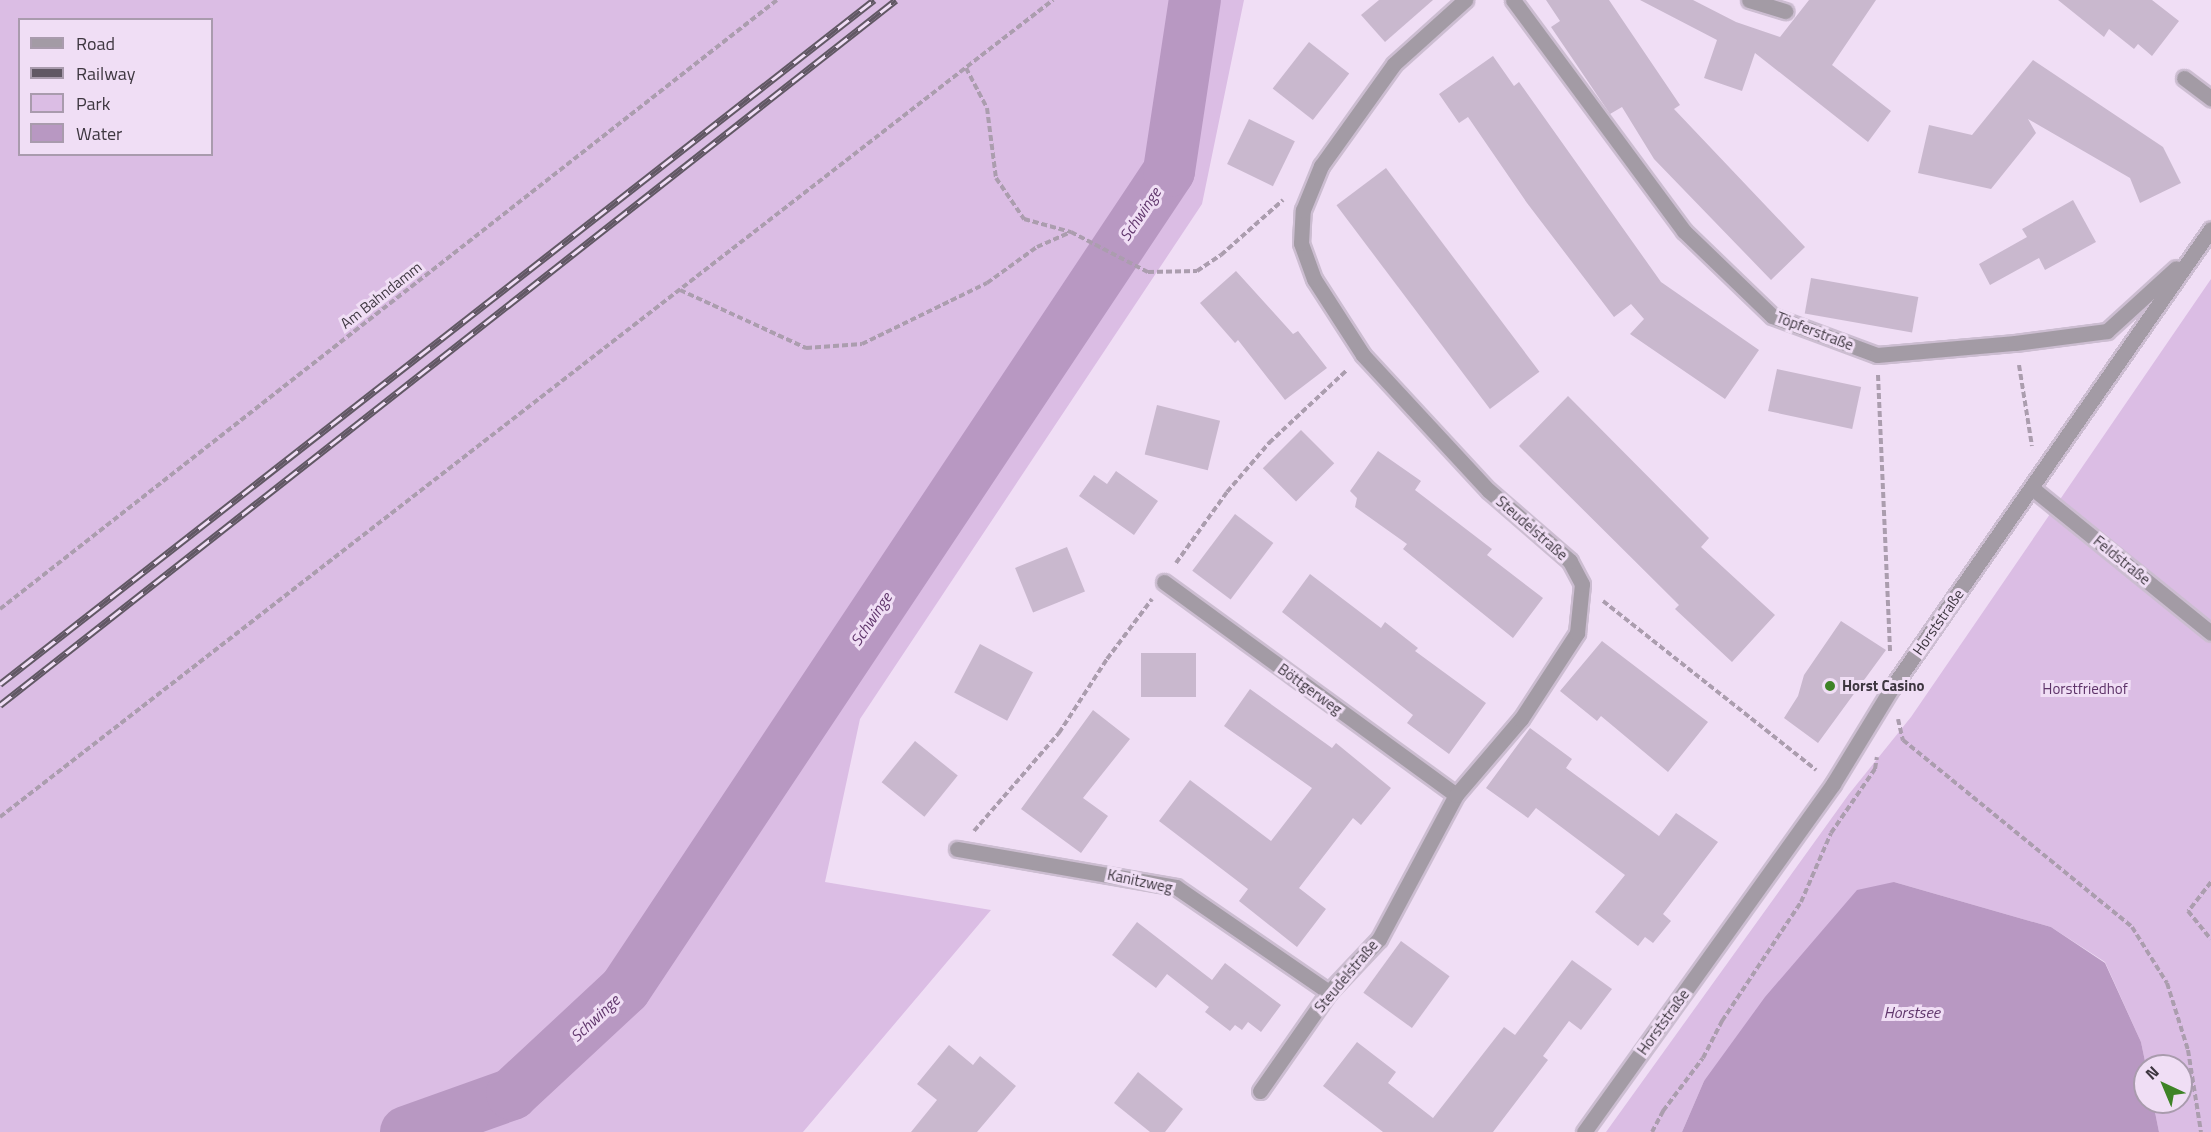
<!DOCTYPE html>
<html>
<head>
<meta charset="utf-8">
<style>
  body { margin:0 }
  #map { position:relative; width:2211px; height:1132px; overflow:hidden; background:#f0def5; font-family:"Titillium Web",sans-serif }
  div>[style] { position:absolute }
  .green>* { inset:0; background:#dbbde4 }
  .water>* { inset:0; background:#b898c2 }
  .river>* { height:52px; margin:-26px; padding:0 26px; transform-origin:26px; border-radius:26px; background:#b898c2 }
  .building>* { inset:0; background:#c9b8ce; transform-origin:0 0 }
  .path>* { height:4px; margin-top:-2px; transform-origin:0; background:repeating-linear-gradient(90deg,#ab9dae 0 6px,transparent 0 9px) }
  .roads { filter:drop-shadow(2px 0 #ccbdd1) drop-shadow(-2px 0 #ccbdd1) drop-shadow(0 2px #ccbdd1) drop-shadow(0 -2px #ccbdd1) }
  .lane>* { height:15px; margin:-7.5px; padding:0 7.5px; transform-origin:7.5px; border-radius:7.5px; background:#a39ba5 }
  .street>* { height:15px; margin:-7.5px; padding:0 7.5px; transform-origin:7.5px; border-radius:7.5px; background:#a39ba5 }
  .rail>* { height:7px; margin-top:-3.5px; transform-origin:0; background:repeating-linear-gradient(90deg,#f0def5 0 14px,#615864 0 28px); box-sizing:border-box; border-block:2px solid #615864 }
  .dots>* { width:16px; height:16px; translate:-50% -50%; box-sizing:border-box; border:3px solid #f0def5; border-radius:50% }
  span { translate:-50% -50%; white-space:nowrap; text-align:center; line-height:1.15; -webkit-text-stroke:6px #f0def5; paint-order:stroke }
  .street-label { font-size:15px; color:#3e3740 }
  .poi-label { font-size:15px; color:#3e3740; font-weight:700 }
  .left { translate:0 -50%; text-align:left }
  .park-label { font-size:15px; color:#5e3369 }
  .water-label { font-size:16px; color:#60366c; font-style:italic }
  .legend { position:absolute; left:18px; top:18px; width:195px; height:138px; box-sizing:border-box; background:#f0def5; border:2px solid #a99bad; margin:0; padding:8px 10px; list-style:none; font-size:18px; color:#3e3740 }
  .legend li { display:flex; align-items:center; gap:12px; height:30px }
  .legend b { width:30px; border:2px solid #a99bad }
  .north { position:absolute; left:2133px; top:1054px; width:60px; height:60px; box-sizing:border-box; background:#f0def5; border:2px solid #a99bad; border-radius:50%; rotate:316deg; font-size:16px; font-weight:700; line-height:24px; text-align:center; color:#3e3740 }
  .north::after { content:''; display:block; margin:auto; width:21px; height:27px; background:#3e8326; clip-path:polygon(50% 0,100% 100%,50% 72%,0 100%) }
</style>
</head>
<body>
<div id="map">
  <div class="green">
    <div style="clip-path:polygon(evenodd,0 0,1244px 0,1202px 204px,860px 719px,825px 882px,991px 910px,803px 1132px,0 1132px,0 0,20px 20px,212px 20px,212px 154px,20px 154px,20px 20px)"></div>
    <div style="clip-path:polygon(2211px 279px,2211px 1132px,2159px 1132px,2153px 1102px,2181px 1102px,2181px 1066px,2146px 1066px,2141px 1042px,2105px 962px,2051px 927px,1894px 882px,1704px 1081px,1682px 1132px,1606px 1132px,1849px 794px,1911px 717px)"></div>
  </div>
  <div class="water">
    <div style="clip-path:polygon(1894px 882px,2051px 927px,2105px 963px,2141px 1042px,2146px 1066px,2145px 1102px,2153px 1102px,2159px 1132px,1682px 1132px,1704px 1081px,1765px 997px,1857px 890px)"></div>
  </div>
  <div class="river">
    <div style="left:406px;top:1132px;width:113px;rotate:-19.7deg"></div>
    <div style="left:512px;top:1094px;width:154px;rotate:-42.9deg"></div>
    <div style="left:625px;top:989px;width:982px;rotate:-56.37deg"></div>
    <div style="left:1169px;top:171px;width:173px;rotate:-81.4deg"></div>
  </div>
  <div class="building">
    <div style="clip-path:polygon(1379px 0,1433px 0,1385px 42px,1361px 15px)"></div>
    <div style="clip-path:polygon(1546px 0,1609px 0,1680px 105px,1674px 109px,1805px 247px,1771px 280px,1654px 159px,1622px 107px,1610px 114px,1551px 27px,1560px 21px)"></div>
    <div style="clip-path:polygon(1640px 0,1693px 0,1736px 22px,1780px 37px,1809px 0,1876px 0,1832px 65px,1891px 111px,1868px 142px,1755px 53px,1742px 91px,1704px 78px,1717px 40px)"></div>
    <div style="clip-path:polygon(2058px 0,2152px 0,2179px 21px,2152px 56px,2138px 44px,2134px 49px,2109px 29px,2104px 37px)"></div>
    <div style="left:1309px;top:42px;width:51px;height:59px;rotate:38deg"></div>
    <div style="clip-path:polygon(1493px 56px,1514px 86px,1519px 82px,1661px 282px,1759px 350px,1725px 399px,1630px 334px,1644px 319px,1631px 304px,1614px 317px,1527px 203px,1468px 117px,1459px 123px,1439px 94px)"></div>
    <div style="clip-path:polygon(2033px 60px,2163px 147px,2181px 183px,2140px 203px,2130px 178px,2028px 119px,2036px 133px,1991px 189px,1918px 173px,1929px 125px,1972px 135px)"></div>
    <div style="left:1249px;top:119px;width:51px;height:50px;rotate:26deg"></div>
    <div style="left:1386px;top:168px;width:255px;height:62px;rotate:53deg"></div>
    <div style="clip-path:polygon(2073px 200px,2096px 242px,2045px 270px,2039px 258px,1990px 285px,1979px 264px,2027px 237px,2022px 229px)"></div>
    <div style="clip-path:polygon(1236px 271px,1293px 334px,1298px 331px,1327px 368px,1285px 400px,1238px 340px,1235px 343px,1200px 303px)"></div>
    <div style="left:1811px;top:278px;width:109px;height:36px;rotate:10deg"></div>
    <div style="left:1777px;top:369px;width:86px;height:43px;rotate:12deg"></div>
    <div style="clip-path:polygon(1568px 396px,1709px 538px,1701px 547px,1775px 615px,1732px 662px,1675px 609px,1679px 605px,1519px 446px)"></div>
    <div style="left:1157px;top:405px;width:65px;height:51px;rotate:14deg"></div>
    <div style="left:1301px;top:430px;width:47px;height:54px;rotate:45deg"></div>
    <div style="clip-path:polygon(1378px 451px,1421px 481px,1415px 490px,1492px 549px,1487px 555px,1543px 598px,1513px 638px,1403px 549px,1407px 544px,1355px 507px,1357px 498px,1350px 491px)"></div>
    <div style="clip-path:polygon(1116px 471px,1158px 501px,1134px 535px,1079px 496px,1094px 475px,1107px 484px)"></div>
    <div style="left:1235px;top:514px;width:48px;height:71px;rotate:37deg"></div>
    <div style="left:1067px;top:547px;width:48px;height:56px;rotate:68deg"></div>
    <div style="clip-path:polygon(1310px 574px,1381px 628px,1385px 622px,1418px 648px,1415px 651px,1486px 703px,1449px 754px,1407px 723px,1413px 715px,1282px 612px)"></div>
    <div style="clip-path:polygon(1841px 621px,1886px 650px,1818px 743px,1784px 718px,1798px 696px,1804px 675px)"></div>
    <div style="clip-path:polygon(1602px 641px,1708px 722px,1668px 772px,1601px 716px,1597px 721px,1560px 691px)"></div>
    <div style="left:980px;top:644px;width:60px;height:55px;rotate:28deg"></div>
    <div style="left:1196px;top:653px;width:44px;height:55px;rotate:90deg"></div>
    <div style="clip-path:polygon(1250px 689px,1332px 748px,1336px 743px,1391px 788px,1361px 825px,1353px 818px,1299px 888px,1326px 909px,1297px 947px,1239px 901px,1248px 889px,1159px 821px,1190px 780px,1271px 841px,1312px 788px,1224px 726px)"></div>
    <div style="clip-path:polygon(1093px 710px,1130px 739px,1083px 798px,1108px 816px,1081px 853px,1021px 809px)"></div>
    <div style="clip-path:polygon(1530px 728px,1572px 759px,1566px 768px,1659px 836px,1676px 813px,1718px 842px,1663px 914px,1671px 921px,1653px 943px,1645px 937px,1638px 946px,1595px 912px,1625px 875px,1536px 808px,1528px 818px,1486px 788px)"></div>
    <div style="left:915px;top:741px;width:55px;height:53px;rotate:39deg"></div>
    <div style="clip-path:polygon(1137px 922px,1212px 980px,1225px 963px,1281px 1005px,1261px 1032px,1248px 1022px,1242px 1030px,1235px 1025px,1230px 1031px,1205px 1012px,1209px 1007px,1167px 974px,1156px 988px,1112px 955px)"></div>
    <div style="left:1401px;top:941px;width:60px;height:64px;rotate:36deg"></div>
    <div style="clip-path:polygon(1572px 960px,1612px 989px,1581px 1030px,1569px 1021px,1543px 1056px,1548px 1060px,1493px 1132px,1383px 1132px,1323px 1086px,1357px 1042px,1396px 1072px,1388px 1083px,1433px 1118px,1504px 1027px,1515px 1035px)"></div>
    <div style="clip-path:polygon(949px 1045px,973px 1065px,980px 1056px,1016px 1086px,977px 1132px,911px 1132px,937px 1100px,917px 1084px)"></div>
    <div style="clip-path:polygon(1138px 1072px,1183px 1109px,1165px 1132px,1150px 1132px,1114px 1103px)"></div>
  </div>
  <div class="path">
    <div style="left:966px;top:68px;width:45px;rotate:62.3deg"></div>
    <div style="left:987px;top:108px;width:71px;rotate:82.7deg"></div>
    <div style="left:996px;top:178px;width:50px;rotate:55.7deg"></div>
    <div style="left:1024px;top:219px;width:49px;rotate:15.5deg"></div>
    <div style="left:1071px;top:232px;width:87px;rotate:27.5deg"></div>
    <div style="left:1148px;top:272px;width:49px;rotate:-1.2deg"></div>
    <div style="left:1197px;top:271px;width:29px;rotate:-34deg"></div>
    <div style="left:1221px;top:255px;width:83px;rotate:-41.6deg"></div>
    <div style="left:680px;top:290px;width:139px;rotate:24.7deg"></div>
    <div style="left:806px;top:348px;width:56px;rotate:-4.1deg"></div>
    <div style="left:862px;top:344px;width:139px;rotate:-26deg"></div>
    <div style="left:987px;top:283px;width:62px;rotate:-35.8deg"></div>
    <div style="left:1037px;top:247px;width:36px;rotate:-24deg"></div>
    <div style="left:2019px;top:365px;width:82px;rotate:80.9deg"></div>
    <div style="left:1878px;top:375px;width:277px;rotate:87.5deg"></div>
    <div style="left:1176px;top:563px;width:87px;rotate:-54.3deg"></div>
    <div style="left:1227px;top:492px;width:65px;rotate:-49.4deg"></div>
    <div style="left:1269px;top:443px;width:107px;rotate:-43.1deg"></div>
    <div style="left:1603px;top:601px;width:272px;rotate:38.4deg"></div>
    <div style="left:0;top:609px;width:987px;rotate:-38.09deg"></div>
    <div style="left:1898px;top:719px;width:22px;rotate:77deg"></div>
    <div style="left:1903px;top:740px;width:296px;rotate:39.2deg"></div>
    <div style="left:2132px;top:927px;width:66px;rotate:58deg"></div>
    <div style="left:2167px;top:983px;width:70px;rotate:72.6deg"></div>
    <div style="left:2188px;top:1050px;width:83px;rotate:81deg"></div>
    <div style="left:0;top:817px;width:1333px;rotate:-37.81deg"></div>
    <div style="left:974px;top:831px;width:130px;rotate:-49.1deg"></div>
    <div style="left:1059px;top:733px;width:88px;rotate:-57deg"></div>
    <div style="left:1107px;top:659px;width:75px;rotate:-53.1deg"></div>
    <div style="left:2211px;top:882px;width:37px;rotate:128deg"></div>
    <div style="left:2188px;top:911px;width:36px;rotate:51deg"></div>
    <div style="left:1652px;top:1132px;width:24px;rotate:-62deg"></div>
    <div style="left:1663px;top:1111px;width:66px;rotate:-53deg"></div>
    <div style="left:1703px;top:1058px;width:42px;rotate:-62.8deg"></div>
    <div style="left:1722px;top:1021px;width:143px;rotate:-56.4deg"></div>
    <div style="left:1801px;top:902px;width:75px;rotate:-66.5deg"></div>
    <div style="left:1831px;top:833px;width:78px;rotate:-55.5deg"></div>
    <div style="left:1875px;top:769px;width:12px;rotate:-81deg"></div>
  </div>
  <div class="roads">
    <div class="lane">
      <div style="left:1749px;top:0;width:38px;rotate:17deg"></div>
      <div style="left:2184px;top:78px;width:34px;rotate:37deg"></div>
    </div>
    <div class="street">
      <div style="left:1513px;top:0;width:287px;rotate:53.5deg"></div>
      <div style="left:1684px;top:231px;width:122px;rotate:44deg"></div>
      <div style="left:1772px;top:316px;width:112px;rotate:20.4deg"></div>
      <div style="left:1877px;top:355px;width:139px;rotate:-5deg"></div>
      <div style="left:2015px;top:343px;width:93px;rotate:-7.4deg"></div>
      <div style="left:2107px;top:331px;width:93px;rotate:-42.4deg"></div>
      <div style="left:2032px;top:488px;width:230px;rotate:39deg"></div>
      <div style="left:1164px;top:582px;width:361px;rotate:36.1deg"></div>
      <div style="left:957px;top:849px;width:222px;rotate:9.8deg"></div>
      <div style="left:1176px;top:887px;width:186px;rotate:34.5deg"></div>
      <div style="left:1260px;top:1091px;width:121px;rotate:-55.1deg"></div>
      <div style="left:1329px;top:992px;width:73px;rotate:-46.7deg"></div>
      <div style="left:1379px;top:939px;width:163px;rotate:-61.9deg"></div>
      <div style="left:1456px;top:795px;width:100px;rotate:-49.5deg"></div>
      <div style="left:1521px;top:719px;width:103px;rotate:-56.9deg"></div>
      <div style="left:1577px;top:633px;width:49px;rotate:-84.2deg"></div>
      <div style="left:1582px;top:584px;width:26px;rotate:-118deg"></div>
      <div style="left:1570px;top:561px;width:108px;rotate:-139.1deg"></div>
      <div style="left:1488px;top:490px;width:184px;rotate:-132.8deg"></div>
      <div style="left:1363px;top:355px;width:90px;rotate:-122.8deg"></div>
      <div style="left:1314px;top:279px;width:38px;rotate:-110deg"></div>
      <div style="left:1301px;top:243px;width:33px;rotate:-87deg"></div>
      <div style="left:1303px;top:210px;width:48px;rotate:-67.8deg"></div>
      <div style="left:1321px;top:166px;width:125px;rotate:-54.4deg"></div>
      <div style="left:1394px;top:64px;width:96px;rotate:-42deg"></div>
      <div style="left:1584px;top:1132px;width:428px;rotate:-54.4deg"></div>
      <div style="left:1833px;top:784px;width:111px;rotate:-58.6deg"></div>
      <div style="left:1891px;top:689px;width:560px;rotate:-55.18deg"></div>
    </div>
  </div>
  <div class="rail">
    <div style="left:0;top:684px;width:1110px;rotate:-38.05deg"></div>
    <div style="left:0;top:705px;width:1140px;rotate:-38.2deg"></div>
  </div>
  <div class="dots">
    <div style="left:1830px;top:686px;background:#3e8326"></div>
  </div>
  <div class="street-label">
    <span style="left:381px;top:295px;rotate:-38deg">Am Bahndamm</span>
    <span style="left:1815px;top:331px;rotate:21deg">Töpferstraße</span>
    <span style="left:1532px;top:528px;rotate:41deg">Steudelstraße</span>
    <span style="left:2122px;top:560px;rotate:39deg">Feldstraße</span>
    <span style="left:1938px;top:622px;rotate:-55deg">Horststraße</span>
    <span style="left:1310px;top:689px;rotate:36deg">Böttgerweg</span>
    <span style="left:1140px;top:881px;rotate:12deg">Kanitzweg</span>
    <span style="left:1346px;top:976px;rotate:-50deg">Steudelstraße</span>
    <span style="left:1663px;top:1022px;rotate:-54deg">Horststraße</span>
  </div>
  <div class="poi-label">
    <span class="left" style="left:1842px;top:686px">Horst Casino</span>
  </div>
  <div class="park-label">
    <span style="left:2085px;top:689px">Horstfriedhof</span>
  </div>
  <div class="water-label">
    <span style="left:1140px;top:214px;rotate:-56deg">Schwinge</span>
    <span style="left:871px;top:619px;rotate:-56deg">Schwinge</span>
    <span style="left:1912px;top:1012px">Horstsee</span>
    <span style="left:595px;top:1018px;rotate:-43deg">Schwinge</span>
  </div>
  <ul class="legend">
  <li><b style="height:8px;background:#a39ba5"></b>Road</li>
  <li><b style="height:8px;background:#615864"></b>Railway</li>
  <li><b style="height:16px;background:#dbbde4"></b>Park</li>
  <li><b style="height:16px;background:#b898c2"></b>Water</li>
  </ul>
  <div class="north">N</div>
</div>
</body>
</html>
